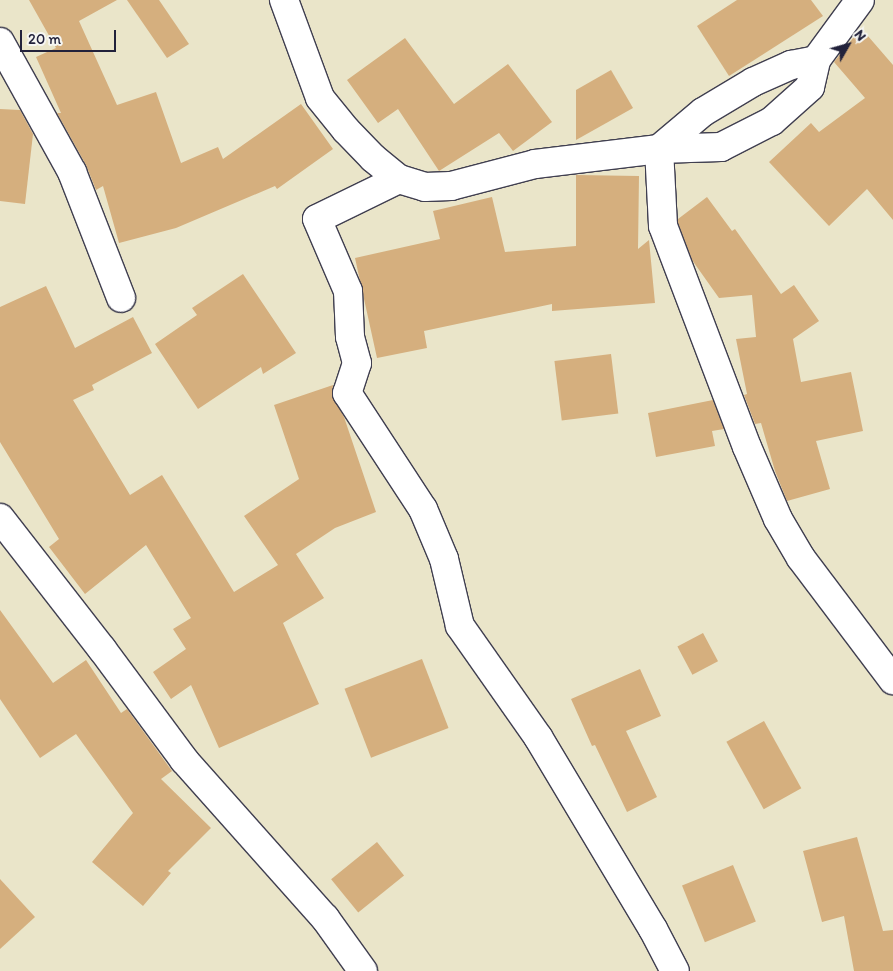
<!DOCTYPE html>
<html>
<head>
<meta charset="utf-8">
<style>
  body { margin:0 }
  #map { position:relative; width:893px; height:971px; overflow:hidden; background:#eae5c9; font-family:Itim,sans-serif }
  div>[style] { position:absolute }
  .building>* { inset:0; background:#d5af7e; transform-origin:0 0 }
  .roads { filter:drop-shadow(1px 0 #403f50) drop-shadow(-1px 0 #403f50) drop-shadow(0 1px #403f50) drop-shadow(0 -1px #403f50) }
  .minor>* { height:28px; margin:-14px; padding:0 14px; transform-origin:14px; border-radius:14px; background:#fff }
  span { translate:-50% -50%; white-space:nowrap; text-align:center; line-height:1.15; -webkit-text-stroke:4px #f6f6f2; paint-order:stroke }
  .north { position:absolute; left:823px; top:20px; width:50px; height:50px; -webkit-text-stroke:4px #f6f6f2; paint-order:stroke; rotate:52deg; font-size:14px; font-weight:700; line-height:20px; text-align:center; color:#22223b }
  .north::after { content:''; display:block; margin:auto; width:18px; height:22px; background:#22223b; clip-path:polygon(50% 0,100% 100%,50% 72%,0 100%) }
  .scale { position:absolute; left:20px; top:30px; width:96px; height:22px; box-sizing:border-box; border:2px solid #22223b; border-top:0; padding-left:6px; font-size:15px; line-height:18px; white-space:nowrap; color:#22223b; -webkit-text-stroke:4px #f6f6f2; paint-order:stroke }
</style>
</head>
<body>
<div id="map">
  <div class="building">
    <div style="clip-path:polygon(29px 0,117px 0,79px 21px,117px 105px,156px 92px,181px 163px,218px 147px,223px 159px,301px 104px,333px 149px,277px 189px,275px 186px,176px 228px,119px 243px,103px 186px,96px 190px,86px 165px,57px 113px,61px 113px,36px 57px,56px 48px)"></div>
    <div style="clip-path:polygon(127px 0,159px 0,189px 44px,167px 58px)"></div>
    <div style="clip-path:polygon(737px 0,811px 0,823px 16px,729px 76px,697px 26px)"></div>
    <div style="clip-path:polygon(861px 28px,893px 65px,893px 220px,867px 189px,829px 226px,769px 162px,811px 123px,819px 132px,865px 98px,834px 62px)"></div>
    <div style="clip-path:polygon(405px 38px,454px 104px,508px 64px,552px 122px,513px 151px,499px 133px,439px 171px,398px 109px,378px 123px,347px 80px)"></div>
    <div style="clip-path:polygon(611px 70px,633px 108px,576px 140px,576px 90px)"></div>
    <div style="clip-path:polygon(0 109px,20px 110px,33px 134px,25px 204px,0 201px)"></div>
    <div style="clip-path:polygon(576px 175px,639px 176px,638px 249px,649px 240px,655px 303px,552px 311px,552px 304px,424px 331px,427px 348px,377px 358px,355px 258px,440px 239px,433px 211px,492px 197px,505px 252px,576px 246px)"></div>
    <div style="clip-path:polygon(707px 197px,732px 231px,735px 229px,781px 294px,794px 285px,819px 321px,793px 339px,801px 382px,851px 372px,863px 431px,816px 441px,830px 489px,787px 501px,775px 471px,761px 423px,755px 424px,744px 395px,747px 394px,736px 339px,756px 337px,752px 295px,719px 298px,692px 260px,678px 223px,678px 219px)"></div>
    <div style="clip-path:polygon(243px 274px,296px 353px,263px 374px,261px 367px,198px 409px,155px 344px,197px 315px,192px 308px)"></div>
    <div style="clip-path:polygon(46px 286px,75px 348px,133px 317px,152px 353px,92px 385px,94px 390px,73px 400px,130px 495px,162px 475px,234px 592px,278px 565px,244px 516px,299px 479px,274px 405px,333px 385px,332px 395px,344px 417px,376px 512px,335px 528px,296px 554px,324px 598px,283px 623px,319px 704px,219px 748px,191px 685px,171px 699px,153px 672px,186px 649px,173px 629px,191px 618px,146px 545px,85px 594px,49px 547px,59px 539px,0 442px,0 307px)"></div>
    <div style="left:611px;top:354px;width:60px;height:57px;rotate:83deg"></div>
    <div style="clip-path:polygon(713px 400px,724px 429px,712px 431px,715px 446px,656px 457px,648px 413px)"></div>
    <div style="clip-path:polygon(0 610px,53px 683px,86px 660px,121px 713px,127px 709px,172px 771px,161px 779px,211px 828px,168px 871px,171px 873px,143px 906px,92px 862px,133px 813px,76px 734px,40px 758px,0 699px)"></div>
    <div style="left:703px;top:633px;width:32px;height:29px;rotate:62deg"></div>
    <div style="left:422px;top:659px;width:74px;height:83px;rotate:69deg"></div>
    <div style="clip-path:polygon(640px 669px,661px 716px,626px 731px,657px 797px,627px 812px,595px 745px,592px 746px,571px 699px)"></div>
    <div style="left:764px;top:721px;width:77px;height:43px;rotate:61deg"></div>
    <div style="clip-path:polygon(857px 837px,883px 931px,893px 930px,893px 971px,854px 971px,844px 916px,822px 922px,803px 851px)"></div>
    <div style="left:377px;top:842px;width:43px;height:59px;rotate:51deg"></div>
    <div style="left:733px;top:865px;width:61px;height:55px;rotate:68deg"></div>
    <div style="clip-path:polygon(0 879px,35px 917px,0 949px)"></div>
  </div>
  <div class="roads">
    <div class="minor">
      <div style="left:284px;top:0;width:104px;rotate:69.8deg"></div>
      <div style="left:320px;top:98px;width:41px;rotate:50.9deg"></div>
      <div style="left:346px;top:130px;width:39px;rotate:46deg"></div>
      <div style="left:373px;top:158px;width:33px;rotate:39deg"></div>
      <div style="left:399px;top:179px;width:27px;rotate:17deg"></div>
      <div style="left:425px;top:187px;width:26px;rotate:-2deg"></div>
      <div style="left:451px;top:186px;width:87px;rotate:-14.7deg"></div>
      <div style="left:535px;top:164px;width:125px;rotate:-6.9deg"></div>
      <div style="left:659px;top:149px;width:62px;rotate:-1.8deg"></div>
      <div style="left:721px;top:147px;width:57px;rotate:-27deg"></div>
      <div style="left:772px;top:121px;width:51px;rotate:-41.8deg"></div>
      <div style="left:810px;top:87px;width:28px;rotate:-77deg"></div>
      <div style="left:816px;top:60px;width:74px;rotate:-53.7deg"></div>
      <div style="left:0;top:42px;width:149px;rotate:61deg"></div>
      <div style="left:72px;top:172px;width:135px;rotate:68.7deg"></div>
      <div style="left:659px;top:149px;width:77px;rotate:87deg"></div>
      <div style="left:663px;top:226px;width:236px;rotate:69.2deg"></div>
      <div style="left:747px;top:447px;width:78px;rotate:66.7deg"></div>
      <div style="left:778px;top:519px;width:45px;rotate:59.5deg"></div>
      <div style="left:801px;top:558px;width:153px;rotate:53deg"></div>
      <div style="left:659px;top:149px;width:57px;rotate:-40.1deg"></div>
      <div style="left:703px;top:112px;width:58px;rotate:-31deg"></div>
      <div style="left:753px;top:82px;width:42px;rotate:-24.1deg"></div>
      <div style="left:791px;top:65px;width:25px;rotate:-11deg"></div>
      <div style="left:399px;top:179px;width:91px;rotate:154deg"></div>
      <div style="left:317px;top:219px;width:78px;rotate:66.7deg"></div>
      <div style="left:348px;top:291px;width:46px;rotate:87.5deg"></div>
      <div style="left:350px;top:337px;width:27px;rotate:75deg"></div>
      <div style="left:357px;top:363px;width:32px;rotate:108deg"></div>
      <div style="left:347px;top:393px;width:139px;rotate:56.8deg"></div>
      <div style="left:423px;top:509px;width:54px;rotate:67.2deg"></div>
      <div style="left:444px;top:559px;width:69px;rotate:76.6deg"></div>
      <div style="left:460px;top:626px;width:136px;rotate:54.9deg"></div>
      <div style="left:538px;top:737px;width:224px;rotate:59.1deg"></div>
      <div style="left:653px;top:929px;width:47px;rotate:62.4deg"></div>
      <div style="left:0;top:518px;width:166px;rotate:52.1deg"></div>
      <div style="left:102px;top:649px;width:138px;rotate:53.5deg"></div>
      <div style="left:184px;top:760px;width:212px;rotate:48.3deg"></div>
      <div style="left:325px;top:918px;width:65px;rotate:54.4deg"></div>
    </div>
  </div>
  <div class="north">N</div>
  <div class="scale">20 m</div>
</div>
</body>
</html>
